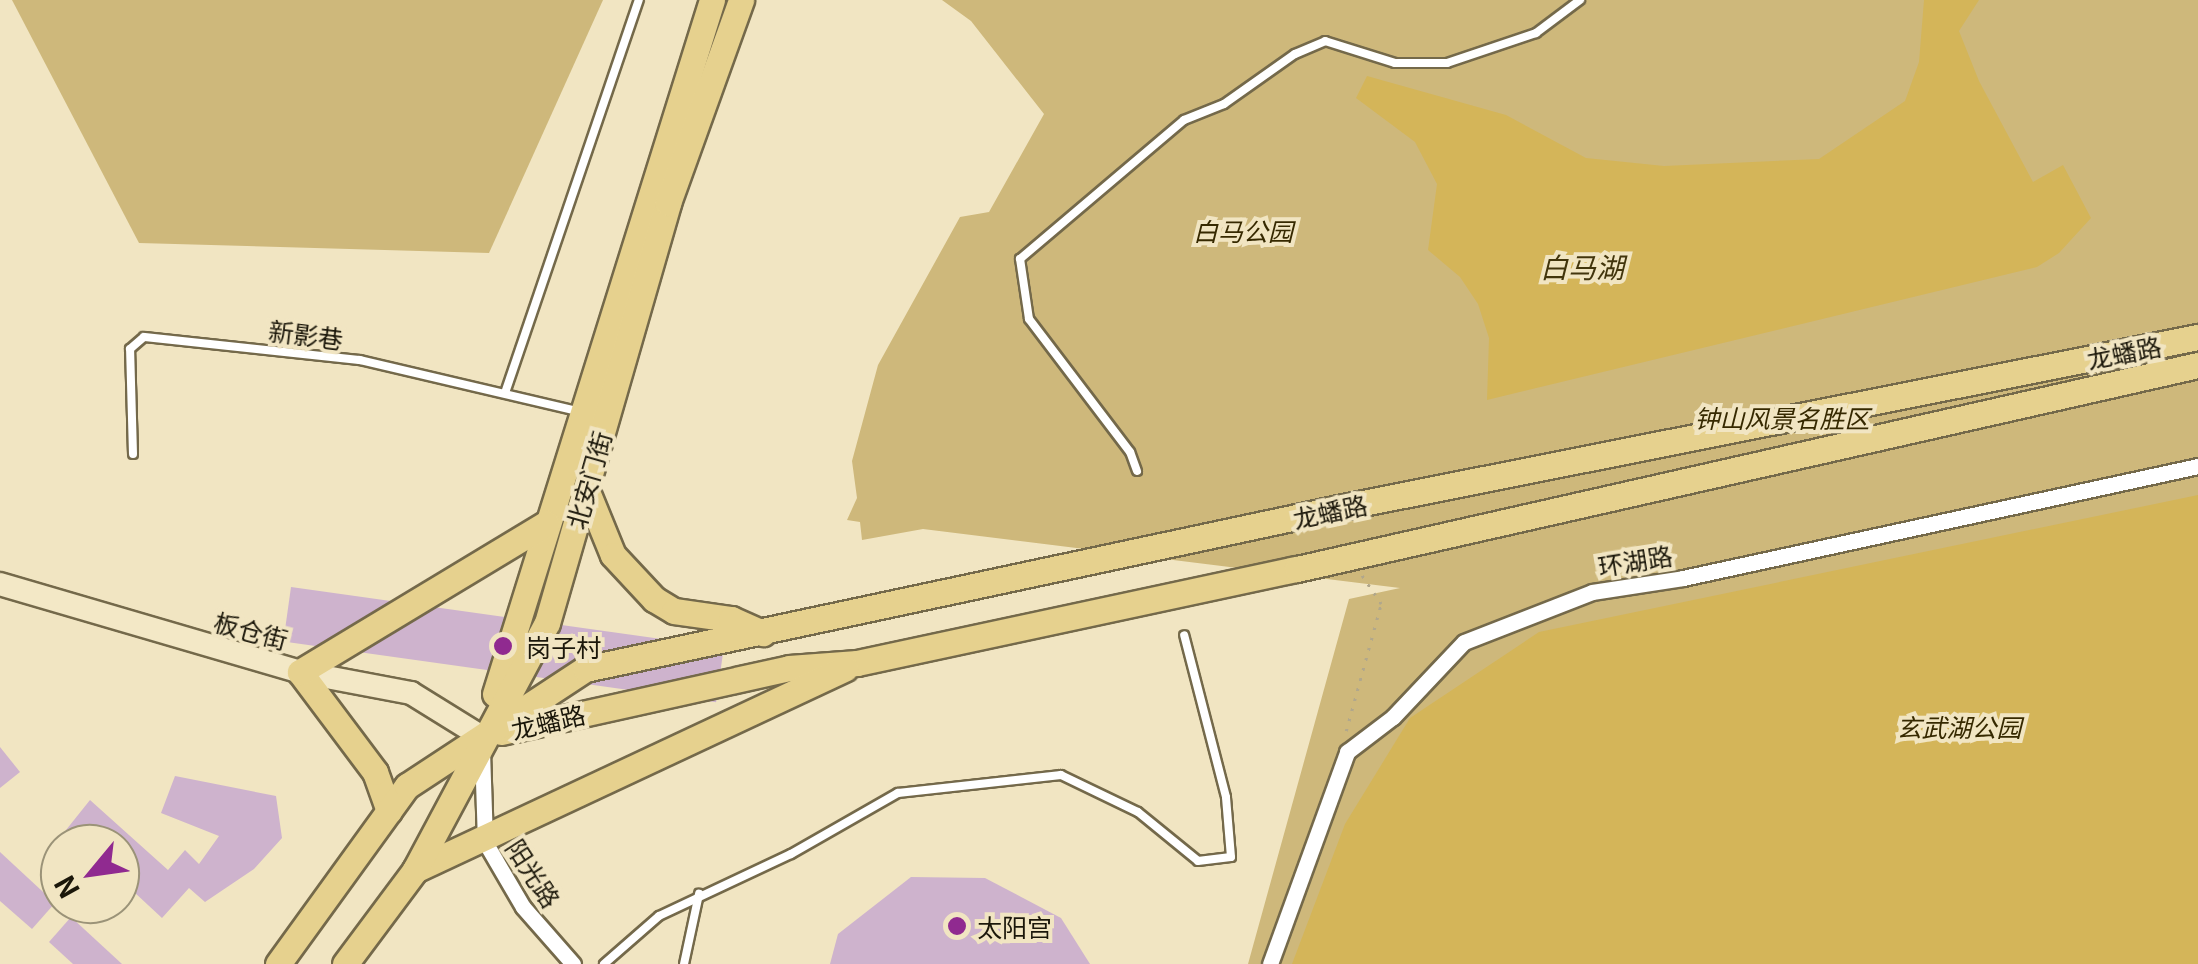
<!DOCTYPE html>
<html>
<head>
<meta charset="utf-8">
<style>
  body { margin:0 }
  #map { position:relative; width:2198px; height:964px; overflow:hidden; background:#f1e5c2; font-family:Georgia,"Noto Sans SC",serif }
  div>[style] { position:absolute }
  .green>* { inset:0; background:#ceb87b }
  .water>* { inset:0; background:#d4b559 }
  .building>* { inset:0; background:#ceb3cd; transform-origin:0 0 }
  .path>* { height:2.5px; margin-top:-1.25px; transform-origin:0; background:repeating-linear-gradient(90deg,#b1a78b 0 2.5px,transparent 0 10.5px) }
  .roads { filter:drop-shadow(2px 0 #74694a) drop-shadow(-2px 0 #74694a) drop-shadow(0 2px #74694a) drop-shadow(0 -2px #74694a) }
  .lane>* { height:8px; margin:-4px; padding:0 4px; transform-origin:4px; border-radius:4px; background:#fff }
  .street>* { height:15px; margin:-7.5px; padding:0 7.5px; transform-origin:7.5px; border-radius:7.5px; background:#fff }
  .secondary>* { height:22px; margin:-11px; padding:0 11px; transform-origin:11px; border-radius:11px; background:#f3e8c6 }
  .primary>* { height:25px; margin:-12.5px; padding:0 12.5px; transform-origin:12.5px; border-radius:12.5px; background:#e6d18e }
  .dots>* { width:28px; height:28px; translate:-50% -50%; box-sizing:border-box; border:5px solid #f1e5c2; border-radius:50% }
  span { translate:-50% -50%; white-space:nowrap; text-align:center; line-height:1.15; -webkit-text-stroke:8px #f1e5c2; paint-order:stroke }
  .park-label { font-size:25px; color:#362900; font-style:italic }
  .street-label { font-size:25px; color:#1b170a }
  .poi-label { font-size:25px; color:#1b170a }
  .left { translate:0 -50%; text-align:left }
  .water-label { font-size:28px; color:#42350c; font-style:italic }
  .north { position:absolute; left:40px; top:824px; width:100px; height:100px; box-sizing:border-box; background:#f1e5c2; border:2px solid #9b9378; border-radius:50%; rotate:241deg; font-size:28px; font-weight:700; line-height:40px; text-align:center; color:#1b170a }
  .north::after { content:''; display:block; margin:auto; width:35px; height:45px; background:#902a90; clip-path:polygon(50% 0,100% 100%,50% 72%,0 100%) }
</style>
</head>
<body>
<div id="map">
  <div class="green">
    <div style="clip-path:polygon(12px 0,603px 0,489px 253px,139px 243px)"></div>
    <div style="clip-path:polygon(942px 0,2198px 0,2198px 964px,1248px 964px,1349px 599px,1400px 588px,923px 529px,862px 540px,860px 522px,847px 520px,857px 498px,852px 461px,878px 365px,960px 217px,989px 212px,1044px 114px,971px 21px)"></div>
  </div>
  <div class="water">
    <div style="clip-path:polygon(1924px 0,1979px 0,1959px 31px,1979px 81px,2033px 182px,2063px 165px,2091px 218px,2059px 253px,2037px 267px,1487px 400px,1489px 338px,1478px 304px,1460px 277px,1428px 250px,1437px 184px,1415px 142px,1356px 98px,1367px 76px,1506px 115px,1586px 158px,1664px 166px,1819px 159px,1905px 101px,1919px 62px)"></div>
    <div style="clip-path:polygon(2198px 495px,2198px 964px,1292px 964px,1345px 824px,1410px 718px,1539px 632px)"></div>
  </div>
  <div class="building">
    <div style="left:291px;top:587px;width:437px;height:55px;rotate:8deg"></div>
    <div style="clip-path:polygon(0 747px,20px 772px,0 788px)"></div>
    <div style="clip-path:polygon(175px 776px,276px 796px,282px 838px,254px 869px,205px 902px,189px 888px,162px 918px,120px 879px,120px 844px,81px 844px,66px 830px,90px 800px,168px 870px,185px 850px,199px 864px,219px 836px,161px 813px)"></div>
    <div style="clip-path:polygon(0 852px,55px 903px,32px 929px,0 901px)"></div>
    <div style="clip-path:polygon(911px 877px,985px 878px,1061px 918px,1090px 964px,830px 964px,838px 934px)"></div>
    <div style="clip-path:polygon(71px 917px,122px 964px,73px 964px,49px 942px)"></div>
  </div>
  <div class="path">
    <div style="left:1346px;top:731px;width:132px;rotate:-74.6deg"></div>
    <div style="left:1381px;top:604px;width:36px;rotate:-124deg"></div>
  </div>
  <div class="roads">
    <div class="lane">
      <div style="left:505px;top:393px;width:415px;rotate:-71.2deg"></div>
      <div style="left:133px;top:454px;width:105px;rotate:-91.6deg"></div>
      <div style="left:130px;top:349px;width:18px;rotate:-41deg"></div>
      <div style="left:144px;top:337px;width:217px;rotate:6.1deg"></div>
      <div style="left:360px;top:360px;width:224px;rotate:13.2deg"></div>
      <div style="left:1137px;top:471px;width:20px;rotate:-110deg"></div>
      <div style="left:1130px;top:452px;width:167px;rotate:-127.2deg"></div>
      <div style="left:1029px;top:319px;width:61px;rotate:-98.5deg"></div>
      <div style="left:1020px;top:259px;width:215px;rotate:-40.3deg"></div>
      <div style="left:1184px;top:120px;width:43px;rotate:-21.8deg"></div>
      <div style="left:1224px;top:104px;width:87px;rotate:-35.2deg"></div>
      <div style="left:1295px;top:54px;width:33px;rotate:-23deg"></div>
      <div style="left:1325px;top:41px;width:73px;rotate:17.4deg"></div>
      <div style="left:1395px;top:63px;width:52px"></div>
      <div style="left:1447px;top:63px;width:94px;rotate:-18.6deg"></div>
      <div style="left:1536px;top:33px;width:55px;rotate:-36.9deg"></div>
      <div style="left:604px;top:964px;width:73px;rotate:-41.1deg"></div>
      <div style="left:659px;top:916px;width:146px;rotate:-25.2deg"></div>
      <div style="left:791px;top:854px;width:123px;rotate:-29.7deg"></div>
      <div style="left:898px;top:793px;width:164px;rotate:-6.3deg"></div>
      <div style="left:1061px;top:775px;width:85px;rotate:25.7deg"></div>
      <div style="left:1138px;top:812px;width:77px;rotate:39.2deg"></div>
      <div style="left:1198px;top:861px;width:33px;rotate:-7deg"></div>
      <div style="left:1231px;top:857px;width:60px;rotate:-94.8deg"></div>
      <div style="left:1226px;top:797px;width:167px;rotate:-104.5deg"></div>
      <div style="left:684px;top:964px;width:72px;rotate:-77.9deg"></div>
    </div>
    <div class="street">
      <div style="left:482px;top:751px;width:91px;rotate:88.1deg"></div>
      <div style="left:485px;top:842px;width:75px;rotate:59.7deg"></div>
      <div style="left:523px;top:907px;width:76px;rotate:48.7deg"></div>
      <div style="left:1270px;top:964px;width:226px;rotate:-70deg"></div>
      <div style="left:1347px;top:752px;width:58px;rotate:-37.3deg"></div>
      <div style="left:1393px;top:717px;width:103px;rotate:-46.6deg"></div>
      <div style="left:1464px;top:642px;width:137px;rotate:-21.3deg"></div>
      <div style="left:1592px;top:592px;width:92px;rotate:-8.7deg"></div>
      <div style="left:1683px;top:578px;width:527px;rotate:-12.27deg"></div>
    </div>
    <div class="secondary">
      <div style="left:0;top:584px;width:313px;rotate:16.3deg"></div>
      <div style="left:300px;top:672px;width:113px;rotate:10.7deg"></div>
      <div style="left:411px;top:693px;width:84px;rotate:31.8deg"></div>
    </div>
    <div class="primary">
      <div style="left:586px;top:489px;width:71px;rotate:67.8deg"></div>
      <div style="left:613px;top:555px;width:60px;rotate:47deg"></div>
      <div style="left:654px;top:599px;width:23px;rotate:31deg"></div>
      <div style="left:674px;top:611px;width:58px;rotate:8deg"></div>
      <div style="left:731px;top:619px;width:35px;rotate:24deg"></div>
      <div style="left:495px;top:694px;width:727px;rotate:-72.64deg"></div>
      <div style="left:501px;top:732px;width:295px;rotate:-12.5deg"></div>
      <div style="left:789px;top:668px;width:68px;rotate:-4.2deg"></div>
      <div style="left:857px;top:663px;width:450px;rotate:-12.1deg"></div>
      <div style="left:1297px;top:569px;width:924px;rotate:-12.76deg"></div>
      <div style="left:389px;top:811px;width:41px;rotate:-109.7deg"></div>
      <div style="left:375px;top:772px;width:125px;rotate:-126.9deg"></div>
      <div style="left:300px;top:672px;width:288px;rotate:-31.1deg"></div>
      <div style="left:415px;top:870px;width:475px;rotate:-25.1deg"></div>
      <div style="left:278px;top:964px;width:220px;rotate:-54.1deg"></div>
      <div style="left:407px;top:786px;width:213px;rotate:-33.3deg"></div>
      <div style="left:585px;top:669px;width:775px;rotate:-12.06deg"></div>
      <div style="left:1343px;top:507px;width:872px;rotate:-11.25deg"></div>
      <div style="left:345px;top:964px;width:117px;rotate:-53.3deg"></div>
      <div style="left:415px;top:870px;width:280px;rotate:-61.9deg"></div>
      <div style="left:547px;top:623px;width:437px;rotate:-73.9deg"></div>
      <div style="left:668px;top:203px;width:216px;rotate:-70.2deg"></div>
    </div>
  </div>
  <div class="dots">
    <div style="left:503px;top:646px;background:#902a90"></div>
    <div style="left:957px;top:926px;background:#902a90"></div>
  </div>
  <div class="park-label">
    <span style="left:1243px;top:230px">白马公园</span>
    <span style="left:1782px;top:417px">钟山风景名胜区</span>
    <span style="left:1959px;top:726px">玄武湖公园</span>
  </div>
  <div class="street-label">
    <span style="left:306px;top:334px;rotate:7deg">新影巷</span>
    <span style="left:2124px;top:352px;rotate:-11deg">龙蟠路</span>
    <span style="left:588px;top:480px;rotate:-74deg">北安门街</span>
    <span style="left:1330px;top:511px;rotate:-12deg">龙蟠路</span>
    <span style="left:1635px;top:560px;rotate:-9deg">环湖路</span>
    <span style="left:251px;top:630px;rotate:15deg">板仓街</span>
    <span style="left:548px;top:721px;rotate:-13deg">龙蟠路</span>
    <span style="left:534px;top:873px;rotate:57deg">阳光路</span>
  </div>
  <div class="poi-label">
    <span class="left" style="left:526px;top:646px">岗子村</span>
    <span class="left" style="left:977px;top:926px">太阳宫</span>
  </div>
  <div class="water-label">
    <span style="left:1582px;top:266px">白马湖</span>
  </div>
  <div class="north">N</div>
</div>
</body>
</html>
